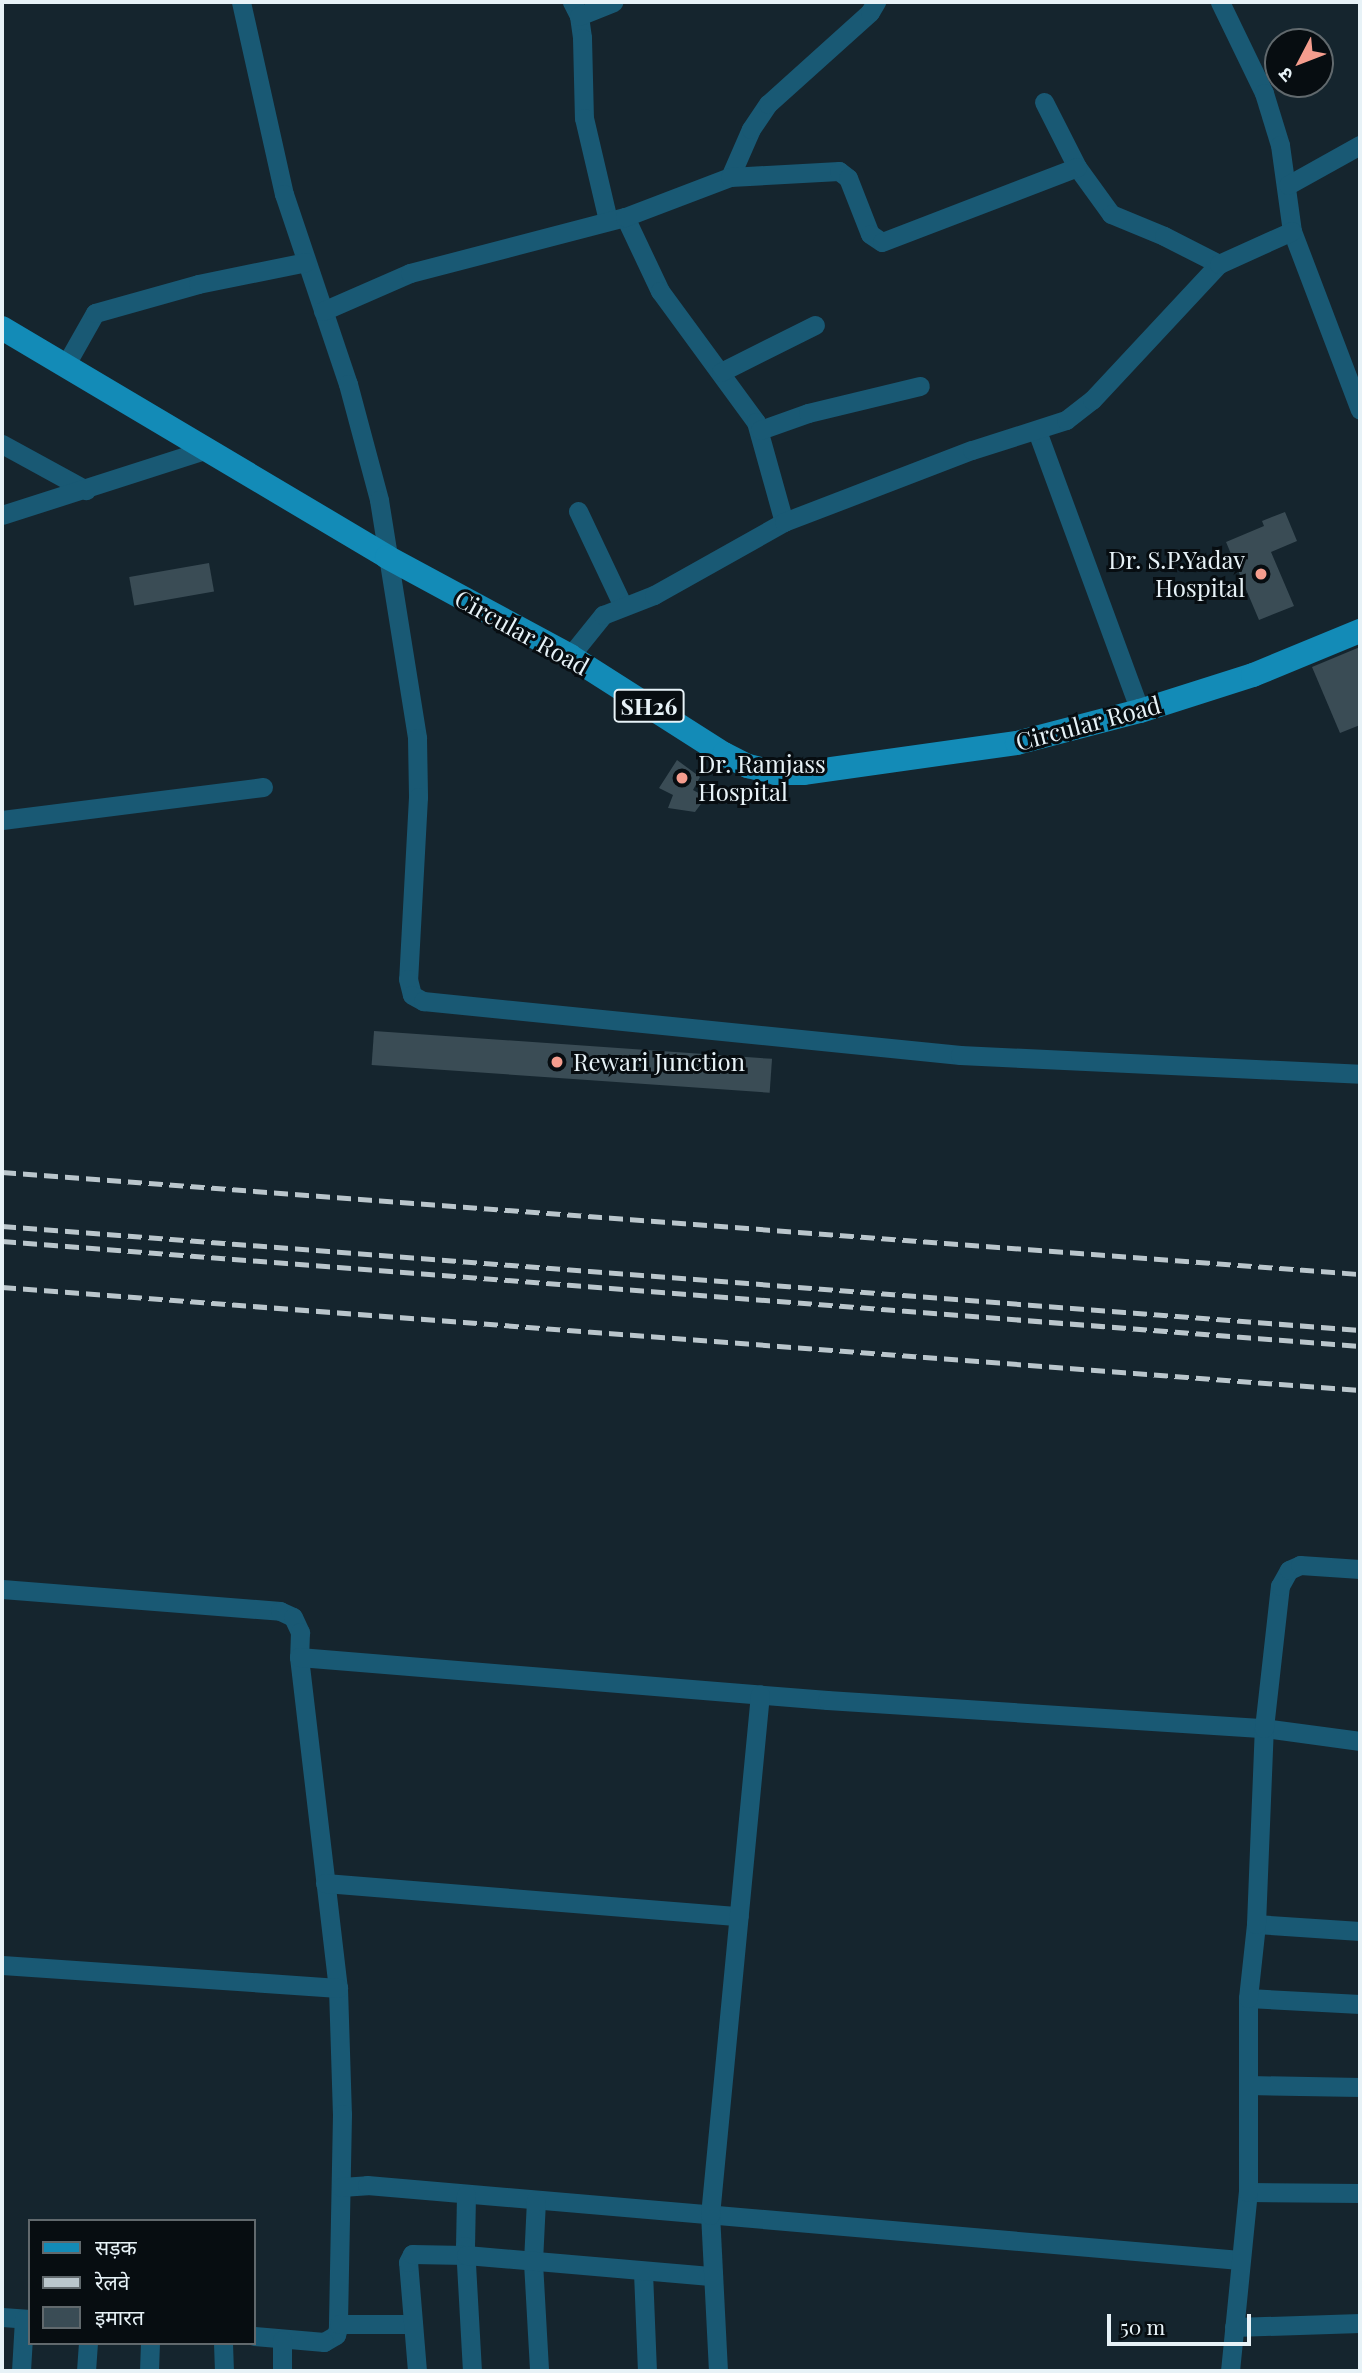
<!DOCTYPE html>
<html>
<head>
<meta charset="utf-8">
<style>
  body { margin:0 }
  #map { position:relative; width:1362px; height:2373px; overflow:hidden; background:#15252e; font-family:"Playfair Display","Noto Sans Devanagari",serif }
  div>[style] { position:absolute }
  .building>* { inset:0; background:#3a4c55; transform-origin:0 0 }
  .minor>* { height:19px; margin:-9.5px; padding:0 9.5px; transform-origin:9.5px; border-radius:9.5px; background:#195974 }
  .major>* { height:24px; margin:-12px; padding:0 12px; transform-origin:12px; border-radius:12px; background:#138bb7 }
  .rail>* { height:5px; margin-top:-2.5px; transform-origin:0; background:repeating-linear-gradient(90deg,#bac6cc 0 14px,transparent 0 21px) }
  .dots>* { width:19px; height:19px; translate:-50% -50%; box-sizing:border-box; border:4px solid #070d11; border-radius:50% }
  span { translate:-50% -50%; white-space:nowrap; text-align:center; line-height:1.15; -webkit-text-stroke:6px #070d11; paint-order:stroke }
  .shield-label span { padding:2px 5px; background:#070d11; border:2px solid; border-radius:5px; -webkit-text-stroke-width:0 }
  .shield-label { font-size:23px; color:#e7f2f7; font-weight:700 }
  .poi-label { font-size:24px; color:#e7f2f7 }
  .right { translate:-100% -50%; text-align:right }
  .left { translate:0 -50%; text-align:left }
  .street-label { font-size:24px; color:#e7f2f7 }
  .frame { position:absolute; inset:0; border:4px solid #e7f2f7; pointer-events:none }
  .legend { position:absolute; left:28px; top:2219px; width:228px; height:126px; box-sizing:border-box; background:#070d11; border:2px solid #61696d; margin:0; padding:9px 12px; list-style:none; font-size:21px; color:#e7f2f7 }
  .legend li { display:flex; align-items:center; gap:14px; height:35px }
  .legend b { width:35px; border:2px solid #61696d }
  .north { position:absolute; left:1264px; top:28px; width:70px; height:70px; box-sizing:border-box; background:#070d11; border:2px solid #61696d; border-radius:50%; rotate:228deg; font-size:19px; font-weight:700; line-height:28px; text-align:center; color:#e7f2f7 }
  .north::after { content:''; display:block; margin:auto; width:24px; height:32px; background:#f59d8e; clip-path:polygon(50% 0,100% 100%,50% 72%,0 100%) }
  .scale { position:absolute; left:1107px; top:2314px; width:144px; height:32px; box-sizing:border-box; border:4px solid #e7f2f7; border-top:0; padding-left:9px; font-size:21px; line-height:24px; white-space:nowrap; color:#e7f2f7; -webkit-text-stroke:5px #070d11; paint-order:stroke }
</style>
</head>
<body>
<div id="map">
  <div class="building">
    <div style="clip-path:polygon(1285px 512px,1297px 541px,1271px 552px,1294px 606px,1259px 620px,1226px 542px,1264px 526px,1262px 521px)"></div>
    <div style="left:209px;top:563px;width:29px;height:81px;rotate:80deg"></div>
    <div style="clip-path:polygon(1360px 647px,1360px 725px,1340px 733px,1312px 667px)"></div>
    <div style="clip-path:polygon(677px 760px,700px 777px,693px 790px,706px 797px,695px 812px,668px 808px,673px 795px,659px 788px)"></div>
    <div style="left:374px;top:1031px;width:399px;height:34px;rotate:4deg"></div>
  </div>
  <div class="minor">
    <div style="left:241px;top:2px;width:197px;rotate:77.4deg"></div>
    <div style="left:284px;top:194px;width:200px;rotate:71.4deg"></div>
    <div style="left:348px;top:384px;width:120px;rotate:75deg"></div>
    <div style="left:379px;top:500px;width:241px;rotate:80.9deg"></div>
    <div style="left:417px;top:738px;width:59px;rotate:89deg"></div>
    <div style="left:418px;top:797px;width:182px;rotate:93.1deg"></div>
    <div style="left:408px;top:979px;width:16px;rotate:76deg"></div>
    <div style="left:412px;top:995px;width:13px;rotate:29deg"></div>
    <div style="left:423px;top:1001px;width:540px;rotate:5.74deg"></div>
    <div style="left:960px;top:1055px;width:400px;rotate:2.7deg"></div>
    <div style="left:572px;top:2px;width:16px;rotate:63deg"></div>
    <div style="left:579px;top:16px;width:22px;rotate:82deg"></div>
    <div style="left:582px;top:38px;width:80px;rotate:88.6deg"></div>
    <div style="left:584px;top:118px;width:105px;rotate:76.8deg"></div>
    <div style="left:1220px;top:2px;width:101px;rotate:64.2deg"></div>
    <div style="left:1264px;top:93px;width:54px;rotate:72.9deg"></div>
    <div style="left:1280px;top:145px;width:87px;rotate:82.1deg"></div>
    <div style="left:1292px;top:231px;width:191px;rotate:69.2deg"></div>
    <div style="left:579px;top:16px;width:37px;rotate:-22deg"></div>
    <div style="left:1044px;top:102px;width:73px;rotate:63.1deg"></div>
    <div style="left:1077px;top:167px;width:58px;rotate:54.1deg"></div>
    <div style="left:1111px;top:214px;width:57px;rotate:22.5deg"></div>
    <div style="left:1164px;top:236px;width:62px;rotate:27deg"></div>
    <div style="left:730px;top:177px;width:52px;rotate:-66.4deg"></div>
    <div style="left:751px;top:129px;width:30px;rotate:-56deg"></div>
    <div style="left:768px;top:104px;width:137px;rotate:-42deg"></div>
    <div style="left:870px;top:12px;width:12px;rotate:-59deg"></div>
    <div style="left:1288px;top:185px;width:82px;rotate:-29.1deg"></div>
    <div style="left:625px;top:217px;width:82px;rotate:64.7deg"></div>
    <div style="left:660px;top:291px;width:162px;rotate:53.8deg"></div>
    <div style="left:756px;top:422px;width:104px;rotate:74.4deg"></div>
    <div style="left:323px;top:311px;width:95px;rotate:-23.6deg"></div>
    <div style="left:410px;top:273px;width:222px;rotate:-14.6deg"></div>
    <div style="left:625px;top:217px;width:112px;rotate:-20.9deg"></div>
    <div style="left:730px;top:177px;width:109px;rotate:-3.2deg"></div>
    <div style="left:839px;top:171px;width:11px;rotate:38deg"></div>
    <div style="left:848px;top:178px;width:60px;rotate:68.6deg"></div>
    <div style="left:870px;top:234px;width:14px;rotate:34deg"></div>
    <div style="left:882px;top:242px;width:209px;rotate:-21deg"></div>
    <div style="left:65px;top:366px;width:61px;rotate:-60.5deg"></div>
    <div style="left:95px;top:313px;width:107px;rotate:-15.7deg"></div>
    <div style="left:198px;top:284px;width:110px;rotate:-11.5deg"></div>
    <div style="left:721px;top:372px;width:105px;rotate:-26.6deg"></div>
    <div style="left:760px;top:430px;width:51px;rotate:-19.5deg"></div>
    <div style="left:808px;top:413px;width:115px;rotate:-13.6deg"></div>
    <div style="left:1037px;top:431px;width:298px;rotate:69.8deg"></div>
    <div style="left:2px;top:444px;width:96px;rotate:28.7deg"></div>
    <div style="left:578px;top:511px;width:105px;rotate:64.7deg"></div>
    <div style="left:2px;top:515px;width:212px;rotate:-17.8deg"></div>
    <div style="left:570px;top:656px;width:53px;rotate:-51.2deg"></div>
    <div style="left:603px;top:615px;width:55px;rotate:-21.4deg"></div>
    <div style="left:654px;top:595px;width:149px;rotate:-29.3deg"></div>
    <div style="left:784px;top:522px;width:201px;rotate:-21deg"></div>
    <div style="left:972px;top:450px;width:99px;rotate:-17.7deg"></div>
    <div style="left:1066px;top:420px;width:33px;rotate:-38deg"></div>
    <div style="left:1092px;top:400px;width:186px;rotate:-47deg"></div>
    <div style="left:1219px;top:264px;width:80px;rotate:-24.3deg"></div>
    <div style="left:2px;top:820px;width:263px;rotate:-7.2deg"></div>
    <div style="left:2px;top:1589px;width:279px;rotate:4.5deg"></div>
    <div style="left:280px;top:1611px;width:14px;rotate:25deg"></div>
    <div style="left:293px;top:1617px;width:17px;rotate:65deg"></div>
    <div style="left:300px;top:1632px;width:25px;rotate:92deg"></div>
    <div style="left:299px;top:1657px;width:333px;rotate:83.3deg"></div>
    <div style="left:338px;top:1988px;width:126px;rotate:88.2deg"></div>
    <div style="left:342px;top:2114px;width:214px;rotate:91.1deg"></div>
    <div style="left:338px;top:2328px;width:7px;rotate:106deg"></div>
    <div style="left:336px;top:2335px;width:14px;rotate:150deg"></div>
    <div style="left:324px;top:2342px;width:70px;rotate:-175.1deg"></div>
    <div style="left:299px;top:1657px;width:530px;rotate:4.66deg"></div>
    <div style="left:827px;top:1700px;width:438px;rotate:3.7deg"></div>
    <div style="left:1264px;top:1728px;width:97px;rotate:7.7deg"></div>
    <div style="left:325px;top:1883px;width:415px;rotate:4.6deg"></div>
    <div style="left:1256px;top:1924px;width:104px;rotate:3.9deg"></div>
    <div style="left:2px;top:1965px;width:337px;rotate:3.9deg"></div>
    <div style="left:1248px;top:1998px;width:112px;rotate:3.1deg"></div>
    <div style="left:1248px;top:2085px;width:112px;rotate:1deg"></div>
    <div style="left:341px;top:2187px;width:26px;rotate:-4deg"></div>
    <div style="left:367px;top:2185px;width:876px;rotate:4.91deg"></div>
    <div style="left:1248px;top:2192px;width:112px;rotate:0.5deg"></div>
    <div style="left:466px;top:2195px;width:51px;rotate:91.1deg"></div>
    <div style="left:465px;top:2246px;width:125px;rotate:86.8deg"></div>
    <div style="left:536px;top:2200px;width:62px;rotate:92.8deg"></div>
    <div style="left:533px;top:2262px;width:109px;rotate:86.8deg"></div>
    <div style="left:643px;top:2272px;width:99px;rotate:87.7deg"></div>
    <div style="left:2px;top:2317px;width:28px;rotate:4deg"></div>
    <div style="left:339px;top:2324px;width:74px"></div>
    <div style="left:1234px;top:2327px;width:126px;rotate:-1.8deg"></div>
    <div style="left:223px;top:2343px;width:28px;rotate:88deg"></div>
    <div style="left:21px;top:2371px;width:52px;rotate:-86.7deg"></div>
    <div style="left:86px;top:2371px;width:28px;rotate:-86deg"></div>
    <div style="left:149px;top:2371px;width:28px;rotate:-88deg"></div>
    <div style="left:282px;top:2371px;width:31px;rotate:-90deg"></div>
    <div style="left:417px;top:2371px;width:109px;rotate:-94.7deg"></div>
    <div style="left:408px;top:2262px;width:9px;rotate:-63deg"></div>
    <div style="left:412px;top:2254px;width:54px;rotate:1.1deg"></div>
    <div style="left:466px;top:2255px;width:248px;rotate:4.9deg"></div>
    <div style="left:718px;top:2371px;width:156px;rotate:-92.9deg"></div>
    <div style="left:710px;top:2215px;width:523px;rotate:-84.52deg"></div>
    <div style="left:1230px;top:2371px;width:180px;rotate:-84.3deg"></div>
    <div style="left:1248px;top:2192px;width:194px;rotate:-90deg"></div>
    <div style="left:1248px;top:1998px;width:74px;rotate:-83.8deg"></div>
    <div style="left:1256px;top:1924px;width:196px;rotate:-87.7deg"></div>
    <div style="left:1264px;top:1728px;width:143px;rotate:-83.6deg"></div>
    <div style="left:1280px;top:1586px;width:18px;rotate:-61deg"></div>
    <div style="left:1289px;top:1570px;width:12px;rotate:-24deg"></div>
    <div style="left:1300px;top:1565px;width:60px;rotate:3.8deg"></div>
  </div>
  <div class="major">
    <div style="left:2px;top:328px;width:448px;rotate:30.7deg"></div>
    <div style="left:387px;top:557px;width:208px;rotate:28.4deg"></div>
    <div style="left:570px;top:656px;width:183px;rotate:32.5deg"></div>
    <div style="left:724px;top:754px;width:27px;rotate:27deg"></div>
    <div style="left:748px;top:766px;width:29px;rotate:14deg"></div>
    <div style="left:776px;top:773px;width:27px"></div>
    <div style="left:803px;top:773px;width:216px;rotate:-8deg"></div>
    <div style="left:1017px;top:743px;width:127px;rotate:-14.6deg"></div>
    <div style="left:1140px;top:711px;width:119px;rotate:-17.7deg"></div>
    <div style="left:1253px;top:675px;width:116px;rotate:-22.4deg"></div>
  </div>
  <div class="rail">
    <div style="left:2px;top:1172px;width:1362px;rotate:4.3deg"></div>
    <div style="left:2px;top:1226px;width:1362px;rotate:4.38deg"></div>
    <div style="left:2px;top:1241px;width:1362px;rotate:4.42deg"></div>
    <div style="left:2px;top:1287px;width:1362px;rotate:4.34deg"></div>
  </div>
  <div class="dots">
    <div style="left:1261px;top:574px;background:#f59d8e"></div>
    <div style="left:682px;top:778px;background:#f59d8e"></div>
    <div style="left:557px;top:1062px;background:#f59d8e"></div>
  </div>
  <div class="shield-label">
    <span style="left:649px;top:706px">SH26</span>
  </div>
  <div class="poi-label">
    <span class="right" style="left:1245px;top:574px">Dr. S.P.Yadav<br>Hospital</span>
    <span class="left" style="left:698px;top:778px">Dr. Ramjass<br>Hospital</span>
    <span class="left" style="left:573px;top:1062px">Rewari Junction</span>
  </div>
  <div class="street-label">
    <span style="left:522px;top:632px;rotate:29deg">Circular Road</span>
    <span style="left:1088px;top:723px;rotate:-15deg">Circular Road</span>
  </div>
  <div class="frame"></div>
  <ul class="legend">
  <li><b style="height:9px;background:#138bb7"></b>सड़क</li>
  <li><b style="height:9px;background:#bac6cc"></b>रेलवे</li>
  <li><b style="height:19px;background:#3a4c55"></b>इमारत</li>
  </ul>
  <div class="north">उ</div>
  <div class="scale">50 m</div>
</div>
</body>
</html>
